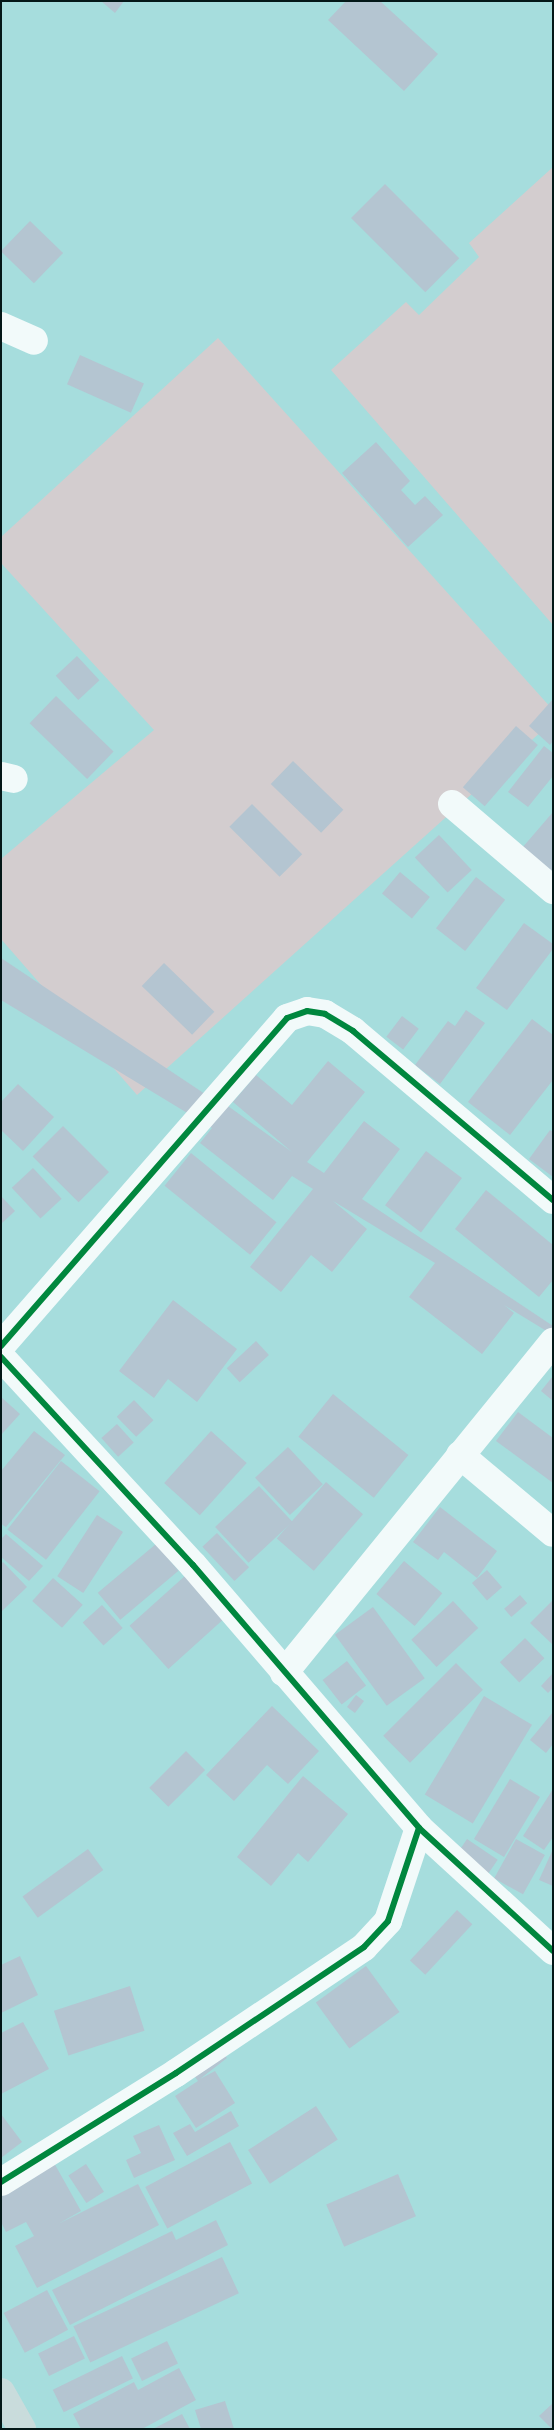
<!DOCTYPE html>
<html>
<head>
<meta charset="utf-8">
<style>
  body { margin:0 }
  #map { position:relative; width:554px; height:2430px; overflow:hidden; background:#a6dddd; font-family:"Public Sans",sans-serif }
  div>[style] { position:absolute }
  .green>* { inset:0; background:#d3cdcf }
  .building>* { inset:0; background:#b4c5d1; transform-origin:0 0 }
  .minor>* { height:28px; margin:-14px; padding:0 14px; transform-origin:14px; border-radius:14px; background:#f2fafa }
  .major>* { height:28px; margin:-14px; padding:0 14px; transform-origin:14px; border-radius:14px; background:#c9dcdc }
  .cycleway>* { height:6px; margin:-3px; padding:0 3px; transform-origin:3px; border-radius:3px; background:#00873e }
  span { translate:-50% -50%; white-space:nowrap; text-align:center; line-height:1.15; -webkit-text-stroke:4px #fff; paint-order:stroke }
  .frame { position:absolute; inset:0; border:2px solid #031717; pointer-events:none }
</style>
</head>
<body>
<div id="map">
  <div class="green">
    <div style="clip-path:polygon(553px 167px,553px 625px,331px 370px,406px 302px,419px 315px,479px 257px,469px 243px)"></div>
    <div style="clip-path:polygon(218px 338px,553px 710px,553px 721px,137px 1095px,1px 939px,1px 859px,154px 730px,1px 563px,1px 537px)"></div>
  </div>
  <div class="building">
    <div style="clip-path:polygon(101px 1px,124px 1px,115px 13px)"></div>
    <div style="clip-path:polygon(346px 1px,380px 1px,438px 54px,404px 91px,328px 20px)"></div>
    <div style="left:385px;top:184px;width:105px;height:48px;rotate:45deg"></div>
    <div style="left:30px;top:221px;width:46px;height:42px;rotate:44deg"></div>
    <div style="left:80px;top:355px;width:70px;height:32px;rotate:24deg"></div>
    <div style="clip-path:polygon(376px 442px,410px 481px,401px 490px,415px 505px,425px 496px,443px 515px,408px 547px,342px 473px)"></div>
    <div style="left:77px;top:656px;width:33px;height:29px;rotate:47deg"></div>
    <div style="left:56px;top:696px;width:80px;height:38px;rotate:44deg"></div>
    <div style="clip-path:polygon(553px 699px,553px 741px,550px 745px,529px 726px)"></div>
    <div style="left:516px;top:726px;width:29px;height:81px;rotate:41deg"></div>
    <div style="clip-path:polygon(544px 746px,553px 753px,553px 776px,528px 807px,508px 792px)"></div>
    <div style="left:293px;top:761px;width:70px;height:32px;rotate:44deg"></div>
    <div style="left:252px;top:804px;width:71px;height:32px;rotate:45deg"></div>
    <div style="clip-path:polygon(553px 812px,553px 875px,522px 848px)"></div>
    <div style="left:439px;top:835px;width:48px;height:33px;rotate:47deg"></div>
    <div style="left:400px;top:872px;width:39px;height:28px;rotate:40deg"></div>
    <div style="left:476px;top:877px;width:37px;height:65px;rotate:38deg"></div>
    <div style="clip-path:polygon(524px 923px,553px 944px,553px 949px,507px 1010px,476px 988px)"></div>
    <div style="clip-path:polygon(1px 958px,226px 1108px,228px 1106px,292px 1152px,233px 1102px,256px 1075px,292px 1105px,328px 1061px,365px 1092px,307px 1162px,324px 1173px,364px 1121px,400px 1149px,362px 1199px,553px 1326px,553px 1335px,504px 1305px,514px 1313px,482px 1354px,409px 1297px,435px 1263px,333px 1201px,367px 1229px,332px 1272px,311px 1255px,281px 1292px,250px 1267px,313px 1189px,292px 1176px,273px 1200px,200px 1143px,212px 1128px,1px 1000px)"></div>
    <div style="left:164px;top:963px;width:70px;height:32px;rotate:44deg"></div>
    <div style="clip-path:polygon(466px 1010px,485px 1023px,440px 1084px,415px 1065px,448px 1021px,455px 1026px)"></div>
    <div style="left:402px;top:1016px;width:21px;height:26px;rotate:37deg"></div>
    <div style="clip-path:polygon(532px 1019px,553px 1035px,553px 1080px,510px 1135px,468px 1102px)"></div>
    <div style="clip-path:polygon(18px 1084px,54px 1117px,23px 1151px,1px 1130px,1px 1102px)"></div>
    <div style="left:63px;top:1126px;width:65px;height:43px;rotate:45deg"></div>
    <div style="clip-path:polygon(550px 1130px,553px 1132px,553px 1177px,529px 1159px)"></div>
    <div style="left:426px;top:1151px;width:45px;height:68px;rotate:37deg"></div>
    <div style="left:191px;top:1153px;width:110px;height:42px;rotate:39deg"></div>
    <div style="left:33px;top:1168px;width:42px;height:29px;rotate:47deg"></div>
    <div style="clip-path:polygon(486px 1190px,553px 1245px,553px 1280px,539px 1297px,455px 1229px)"></div>
    <div style="clip-path:polygon(1px 1196px,15px 1211px,1px 1224px)"></div>
    <div style="clip-path:polygon(173px 1300px,237px 1349px,197px 1402px,168px 1379px,154px 1398px,119px 1371px)"></div>
    <div style="left:256px;top:1341px;width:19px;height:40px;rotate:47deg"></div>
    <div style="clip-path:polygon(553px 1376px,553px 1401px,541px 1391px)"></div>
    <div style="left:333px;top:1394px;width:97px;height:55px;rotate:39deg"></div>
    <div style="clip-path:polygon(1px 1397px,20px 1414px,1px 1435px)"></div>
    <div style="left:134px;top:1400px;width:28px;height:24px;rotate:46deg"></div>
    <div style="clip-path:polygon(518px 1412px,553px 1438px,553px 1483px,496px 1441px)"></div>
    <div style="left:117px;top:1424px;width:25px;height:21px;rotate:48deg"></div>
    <div style="clip-path:polygon(34px 1431px,65px 1455px,6px 1527px,1px 1524px,1px 1471px)"></div>
    <div style="left:211px;top:1431px;width:48px;height:70px;rotate:42deg"></div>
    <div style="left:288px;top:1447px;width:51px;height:45px;rotate:47deg"></div>
    <div style="left:61px;top:1461px;width:49px;height:87px;rotate:38deg"></div>
    <div style="left:326px;top:1482px;width:49px;height:75px;rotate:41deg"></div>
    <div style="left:259px;top:1486px;width:49px;height:60px;rotate:47deg"></div>
    <div style="clip-path:polygon(440px 1507px,497px 1551px,477px 1578px,444px 1552px,438px 1560px,413px 1542px)"></div>
    <div style="left:97px;top:1515px;width:31px;height:73px;rotate:33deg"></div>
    <div style="left:217px;top:1533px;width:47px;height:20px;rotate:47deg"></div>
    <div style="clip-path:polygon(6px 1534px,43px 1566px,29px 1581px,1px 1557px,1px 1539px)"></div>
    <div style="left:156px;top:1544px;width:35px;height:76px;rotate:50deg"></div>
    <div style="left:404px;top:1561px;width:50px;height:43px;rotate:40deg"></div>
    <div style="clip-path:polygon(3px 1562px,27px 1587px,1px 1612px,1px 1564px)"></div>
    <div style="left:487px;top:1570px;width:23px;height:20px;rotate:49deg"></div>
    <div style="left:186px;top:1575px;width:58px;height:76px;rotate:48deg"></div>
    <div style="left:53px;top:1578px;width:40px;height:31px;rotate:42deg"></div>
    <div style="left:520px;top:1595px;width:11px;height:21px;rotate:49deg"></div>
    <div style="clip-path:polygon(553px 1600px,553px 1643px,552px 1644px,530px 1623px)"></div>
    <div style="left:453px;top:1601px;width:37px;height:57px;rotate:47deg"></div>
    <div style="left:102px;top:1605px;width:31px;height:26px;rotate:48deg"></div>
    <div style="left:373px;top:1607px;width:88px;height:47px;rotate:54deg"></div>
    <div style="left:525px;top:1638px;width:28px;height:35px;rotate:46deg"></div>
    <div style="left:347px;top:1661px;width:31px;height:31px;rotate:52deg"></div>
    <div style="left:456px;top:1663px;width:38px;height:103px;rotate:45deg"></div>
    <div style="clip-path:polygon(553px 1673px,553px 1688px,548px 1693px,541px 1686px)"></div>
    <div style="left:356px;top:1695px;width:10px;height:15px;rotate:37deg"></div>
    <div style="left:484px;top:1696px;width:56px;height:115px;rotate:31deg"></div>
    <div style="clip-path:polygon(272px 1706px,319px 1751px,288px 1784px,267px 1765px,234px 1801px,206px 1775px)"></div>
    <div style="clip-path:polygon(553px 1712px,553px 1744px,546px 1753px,530px 1740px)"></div>
    <div style="left:186px;top:1751px;width:27px;height:52px;rotate:45deg"></div>
    <div style="clip-path:polygon(303px 1776px,348px 1814px,308px 1862px,298px 1853px,271px 1886px,237px 1857px)"></div>
    <div style="left:510px;top:1779px;width:35px;height:70px;rotate:31deg"></div>
    <div style="clip-path:polygon(553px 1789px,553px 1837px,544px 1850px,523px 1836px)"></div>
    <div style="left:467px;top:1839px;width:37px;height:24px;rotate:34deg"></div>
    <div style="left:516px;top:1839px;width:33px;height:45px;rotate:29deg"></div>
    <div style="left:88px;top:1849px;width:26px;height:81px;rotate:54deg"></div>
    <div style="clip-path:polygon(553px 1849px,553px 1886px,539px 1880px)"></div>
    <div style="left:457px;top:1910px;width:21px;height:69px;rotate:43deg"></div>
    <div style="clip-path:polygon(20px 1956px,38px 1995px,1px 2013px,1px 1965px)"></div>
    <div style="left:366px;top:1966px;width:57px;height:62px;rotate:54deg"></div>
    <div style="left:130px;top:1986px;width:47px;height:80px;rotate:72deg"></div>
    <div style="clip-path:polygon(23px 2022px,49px 2069px,1px 2094px,1px 2033px)"></div>
    <div style="clip-path:polygon(218px 2048px,227px 2058px,200px 2079px,215px 2071px,235px 2103px,196px 2128px,175px 2096px,198px 2081px,190px 2070px)"></div>
    <div style="left:316px;top:2106px;width:40px;height:81px;rotate:57deg"></div>
    <div style="clip-path:polygon(231px 2111px,239px 2126px,187px 2156px,173px 2133px,190px 2124px,195px 2132px)"></div>
    <div style="clip-path:polygon(1px 2114px,22px 2142px,1px 2158px)"></div>
    <div style="clip-path:polygon(159px 2125px,175px 2160px,134px 2178px,126px 2160px,141px 2153px,133px 2136px)"></div>
    <div style="left:230px;top:2142px;width:47px;height:96px;rotate:62deg"></div>
    <div style="clip-path:polygon(53px 2161px,81px 2211px,58px 2224px,138px 2184px,159px 2225px,37px 2288px,15px 2246px,34px 2236px,26px 2222px,6px 2232px,1px 2222px,1px 2190px)"></div>
    <div style="left:86px;top:2164px;width:33px;height:21px;rotate:57deg"></div>
    <div style="left:398px;top:2174px;width:46px;height:78px;rotate:67deg"></div>
    <div style="clip-path:polygon(216px 2220px,228px 2245px,70px 2325px,52px 2290px,172px 2231px,176px 2240px)"></div>
    <div style="left:222px;top:2257px;width:40px;height:164px;rotate:65deg"></div>
    <div style="left:47px;top:2290px;width:45px;height:49px;rotate:62deg"></div>
    <div style="left:74px;top:2336px;width:25px;height:40px;rotate:64deg"></div>
    <div style="left:167px;top:2341px;width:25px;height:40px;rotate:64deg"></div>
    <div style="left:122px;top:2356px;width:25px;height:77px;rotate:64deg"></div>
    <div style="clip-path:polygon(179px 2368px,196px 2400px,142px 2429px,81px 2429px,73px 2414px,134px 2382px,138px 2390px)"></div>
    <div style="clip-path:polygon(225px 2401px,234px 2429px,201px 2429px,195px 2410px)"></div>
    <div style="clip-path:polygon(553px 2403px,553px 2429px,552px 2429px,539px 2416px)"></div>
    <div style="clip-path:polygon(182px 2414px,190px 2429px,153px 2429px)"></div>
  </div>
  <div class="minor">
    <div style="left:1px;top:326px;width:36px;rotate:24deg"></div>
    <div style="left:1px;top:776px;width:13px;rotate:13deg"></div>
    <div style="left:452px;top:804px;width:133px;rotate:40.4deg"></div>
    <div style="left:1px;top:1346px;width:435px;rotate:-48.9deg"></div>
    <div style="left:287px;top:1018px;width:21px;rotate:-19deg"></div>
    <div style="left:307px;top:1011px;width:18px;rotate:9deg"></div>
    <div style="left:325px;top:1014px;width:33px;rotate:31deg"></div>
    <div style="left:353px;top:1031px;width:262px;rotate:40.2deg"></div>
    <div style="left:1px;top:1357px;width:283px;rotate:47.3deg"></div>
    <div style="left:193px;top:1565px;width:347px;rotate:49.3deg"></div>
    <div style="left:419px;top:1828px;width:182px;rotate:42.5deg"></div>
    <div style="left:460px;top:1455px;width:121px;rotate:40deg"></div>
    <div style="left:284px;top:1673px;width:427px;rotate:-50.9deg"></div>
    <div style="left:1px;top:2182px;width:206px;rotate:-31.9deg"></div>
    <div style="left:176px;top:2073px;width:226px;rotate:-33.8deg"></div>
    <div style="left:364px;top:1947px;width:35px;rotate:-47deg"></div>
    <div style="left:388px;top:1921px;width:98px;rotate:-71.6deg"></div>
  </div>
  <div class="major">
    <div style="left:1px;top:2392px;width:43px;rotate:60.4deg"></div>
  </div>
  <div class="cycleway">
    <div style="left:1px;top:1346px;width:435px;rotate:-48.9deg"></div>
    <div style="left:287px;top:1018px;width:21px;rotate:-19deg"></div>
    <div style="left:307px;top:1011px;width:18px;rotate:9deg"></div>
    <div style="left:325px;top:1014px;width:33px;rotate:31deg"></div>
    <div style="left:353px;top:1031px;width:262px;rotate:40.2deg"></div>
    <div style="left:1px;top:1357px;width:283px;rotate:47.3deg"></div>
    <div style="left:193px;top:1565px;width:347px;rotate:49.3deg"></div>
    <div style="left:419px;top:1828px;width:182px;rotate:42.5deg"></div>
    <div style="left:1px;top:2182px;width:206px;rotate:-31.9deg"></div>
    <div style="left:176px;top:2073px;width:226px;rotate:-33.8deg"></div>
    <div style="left:364px;top:1947px;width:35px;rotate:-47deg"></div>
    <div style="left:388px;top:1921px;width:98px;rotate:-71.6deg"></div>
  </div>
  <div class="frame"></div>
</div>
</body>
</html>
